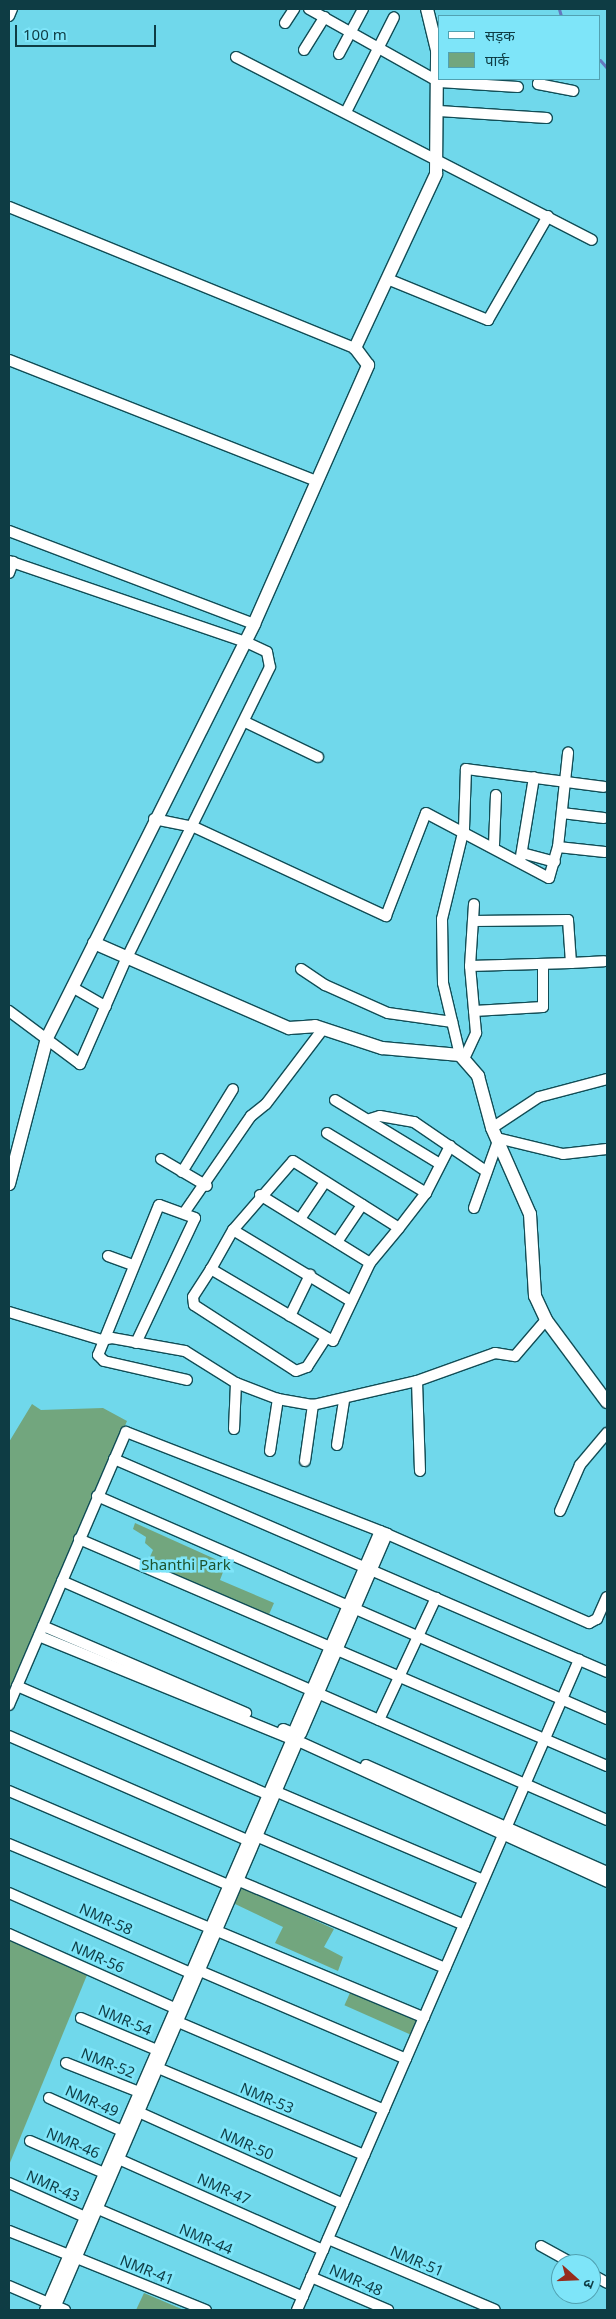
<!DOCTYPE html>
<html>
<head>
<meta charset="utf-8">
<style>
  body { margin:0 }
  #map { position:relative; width:616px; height:2319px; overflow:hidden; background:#70d8eb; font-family:"Noto Sans","Noto Sans Devanagari",sans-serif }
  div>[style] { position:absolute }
  .green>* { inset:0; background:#72a67e; transform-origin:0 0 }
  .stream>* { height:3px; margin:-1.5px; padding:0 1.5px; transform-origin:1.5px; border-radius:1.5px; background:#6579bf }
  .roads { filter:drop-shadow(1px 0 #114d56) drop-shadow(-1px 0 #114d56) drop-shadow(0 1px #114d56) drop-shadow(0 -1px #114d56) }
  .minor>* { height:10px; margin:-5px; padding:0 5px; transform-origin:5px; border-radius:5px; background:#fff }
  .tertiary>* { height:12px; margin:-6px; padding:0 6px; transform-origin:6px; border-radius:6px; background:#fff }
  span { translate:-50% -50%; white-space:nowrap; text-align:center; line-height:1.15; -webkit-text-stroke:5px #7ee5f9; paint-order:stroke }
  .park-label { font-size:15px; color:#1d532e }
  .street-label { font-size:15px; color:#0e3c44 }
  .frame { position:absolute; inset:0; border:10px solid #0e3c44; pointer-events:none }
  .legend { position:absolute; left:438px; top:15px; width:162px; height:65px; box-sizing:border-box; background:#7ee5f9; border:1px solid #51a1b1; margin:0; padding:6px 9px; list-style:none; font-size:15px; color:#0e3c44 }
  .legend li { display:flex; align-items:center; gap:10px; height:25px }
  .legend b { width:25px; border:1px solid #51a1b1 }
  .north { position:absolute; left:551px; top:2254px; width:50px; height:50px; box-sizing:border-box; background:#7ee5f9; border:1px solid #51a1b1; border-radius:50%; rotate:110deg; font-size:14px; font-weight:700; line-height:20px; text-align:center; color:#0e3c44 }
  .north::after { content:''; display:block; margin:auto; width:18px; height:22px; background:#962c1d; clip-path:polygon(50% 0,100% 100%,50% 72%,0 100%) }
  .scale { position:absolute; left:15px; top:25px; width:141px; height:22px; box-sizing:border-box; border:2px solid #0e3c44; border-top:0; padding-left:6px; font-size:15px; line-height:18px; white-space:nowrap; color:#0e3c44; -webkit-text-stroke:4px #7ee5f9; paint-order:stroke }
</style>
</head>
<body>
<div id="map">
  <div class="green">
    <div style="clip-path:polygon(32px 1404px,41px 1410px,103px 1408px,127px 1421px,9px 1696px,9px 1442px)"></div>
    <div style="clip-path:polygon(135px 1523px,226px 1564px,220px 1580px,274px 1603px,267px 1619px,146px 1566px,153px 1550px,145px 1543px,146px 1537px,133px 1529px)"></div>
    <div style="clip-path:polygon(240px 1886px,334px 1929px,324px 1947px,343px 1957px,338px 1971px,275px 1943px,283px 1927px,233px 1903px)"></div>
    <div style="clip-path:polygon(9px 1939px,87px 1975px,9px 2165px)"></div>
    <div style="left:353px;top:1986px;width:78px;height:21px;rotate:24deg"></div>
    <div style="clip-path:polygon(144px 2293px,184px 2310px,136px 2310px)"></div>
  </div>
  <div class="stream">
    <div style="left:559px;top:9px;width:7px;rotate:74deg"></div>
    <div style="left:600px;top:60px;width:11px;rotate:49deg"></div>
  </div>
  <div class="roads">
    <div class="minor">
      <div style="left:309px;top:9px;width:149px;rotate:29.3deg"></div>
      <div style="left:439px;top:82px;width:79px;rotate:3.6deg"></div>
      <div style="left:9px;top:16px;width:8px;rotate:-67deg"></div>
      <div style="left:285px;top:23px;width:17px;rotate:-57deg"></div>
      <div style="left:304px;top:50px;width:39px;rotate:-58deg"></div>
      <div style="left:339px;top:54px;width:51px;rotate:-61.9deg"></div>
      <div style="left:236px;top:57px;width:400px;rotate:27.2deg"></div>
      <div style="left:540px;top:79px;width:5px;rotate:112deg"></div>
      <div style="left:538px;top:84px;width:36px;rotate:11deg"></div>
      <div style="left:439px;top:111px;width:108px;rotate:3.7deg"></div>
      <div style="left:346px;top:112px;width:106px;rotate:-63.2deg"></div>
      <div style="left:9px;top:207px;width:374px;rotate:22.2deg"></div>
      <div style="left:390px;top:280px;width:106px;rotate:22.2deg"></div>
      <div style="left:488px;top:320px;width:120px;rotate:-60deg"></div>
      <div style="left:9px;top:360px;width:330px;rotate:21.5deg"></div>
      <div style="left:9px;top:531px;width:262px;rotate:20.8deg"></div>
      <div style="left:9px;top:561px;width:250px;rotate:18.9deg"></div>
      <div style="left:246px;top:642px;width:23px;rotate:25deg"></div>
      <div style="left:267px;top:652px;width:15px;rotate:79deg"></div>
      <div style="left:270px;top:667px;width:323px;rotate:116.2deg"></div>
      <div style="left:127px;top:957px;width:117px;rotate:113.7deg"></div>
      <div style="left:80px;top:1064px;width:89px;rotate:-143.3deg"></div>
      <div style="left:9px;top:573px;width:12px;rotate:-70deg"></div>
      <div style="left:245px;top:722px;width:81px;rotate:25.6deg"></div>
      <div style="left:562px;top:813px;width:42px;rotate:6.8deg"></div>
      <div style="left:154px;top:819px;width:41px;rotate:11.3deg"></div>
      <div style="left:194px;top:827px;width:212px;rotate:24.9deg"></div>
      <div style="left:386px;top:916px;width:110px;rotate:-68.8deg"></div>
      <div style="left:426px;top:813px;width:139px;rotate:27.9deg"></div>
      <div style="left:549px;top:878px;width:32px;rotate:-74deg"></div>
      <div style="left:558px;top:847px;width:95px;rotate:-83.9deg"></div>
      <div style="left:494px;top:845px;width:50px;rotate:-87.7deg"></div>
      <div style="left:558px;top:847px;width:47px;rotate:6.1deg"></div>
      <div style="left:522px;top:853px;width:34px;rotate:15deg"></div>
      <div style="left:520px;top:862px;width:86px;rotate:-80.6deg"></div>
      <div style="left:473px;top:921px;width:95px;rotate:-0.6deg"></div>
      <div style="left:568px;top:920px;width:43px;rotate:86deg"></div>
      <div style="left:571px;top:963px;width:33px;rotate:-3deg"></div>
      <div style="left:470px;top:966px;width:101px;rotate:-1.7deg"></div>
      <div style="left:301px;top:969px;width:29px;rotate:34deg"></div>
      <div style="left:325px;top:985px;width:69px;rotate:24deg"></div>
      <div style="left:388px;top:1013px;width:65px;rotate:8deg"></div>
      <div style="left:72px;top:987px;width:39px;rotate:30deg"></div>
      <div style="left:474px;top:1011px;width:69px;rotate:-3.3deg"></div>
      <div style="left:543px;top:1007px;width:41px;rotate:-90deg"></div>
      <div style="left:460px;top:1055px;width:74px;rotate:-103.3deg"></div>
      <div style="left:443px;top:983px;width:64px;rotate:-90.9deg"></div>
      <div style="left:442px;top:919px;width:93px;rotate:-76.3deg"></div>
      <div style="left:464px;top:829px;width:60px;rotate:-88.1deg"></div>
      <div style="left:466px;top:769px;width:139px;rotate:7.4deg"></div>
      <div style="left:464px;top:1059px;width:29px;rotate:-65deg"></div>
      <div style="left:476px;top:1033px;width:67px;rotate:-95.1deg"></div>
      <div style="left:470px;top:966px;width:62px;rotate:-86.3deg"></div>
      <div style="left:335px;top:1100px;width:123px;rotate:31.4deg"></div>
      <div style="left:370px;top:1119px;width:10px;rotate:-17deg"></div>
      <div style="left:380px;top:1116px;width:35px;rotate:10deg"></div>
      <div style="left:414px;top:1122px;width:88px;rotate:34.4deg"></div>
      <div style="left:492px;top:1128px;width:56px;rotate:-33.4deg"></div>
      <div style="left:539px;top:1097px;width:70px;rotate:-14.8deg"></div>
      <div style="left:327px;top:1133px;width:116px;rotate:31.2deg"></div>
      <div style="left:497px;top:1138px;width:68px;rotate:13.6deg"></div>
      <div style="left:563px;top:1154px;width:44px;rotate:-6.5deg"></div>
      <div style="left:161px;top:1159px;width:53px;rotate:30.4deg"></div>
      <div style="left:182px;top:1172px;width:97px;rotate:-58.4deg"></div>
      <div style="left:260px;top:1195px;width:129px;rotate:31.7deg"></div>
      <div style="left:474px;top:1208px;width:71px;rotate:-70.3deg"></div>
      <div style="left:184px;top:1213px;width:118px;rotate:-55.4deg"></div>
      <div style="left:251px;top:1116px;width:19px;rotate:-39deg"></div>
      <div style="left:266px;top:1104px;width:94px;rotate:-52.8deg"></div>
      <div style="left:300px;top:1219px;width:45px;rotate:-56deg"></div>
      <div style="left:399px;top:1228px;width:45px;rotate:129.6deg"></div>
      <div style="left:370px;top:1263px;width:86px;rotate:115.4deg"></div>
      <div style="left:333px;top:1341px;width:142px;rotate:-149.5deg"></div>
      <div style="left:211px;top:1269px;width:45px;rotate:-60.6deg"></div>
      <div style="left:233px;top:1230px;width:91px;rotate:-49deg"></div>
      <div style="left:293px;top:1161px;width:125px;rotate:32.3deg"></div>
      <div style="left:399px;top:1228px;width:44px;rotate:-52.4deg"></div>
      <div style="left:426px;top:1193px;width:53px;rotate:-62.9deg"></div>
      <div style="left:233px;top:1230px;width:135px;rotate:31.1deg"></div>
      <div style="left:337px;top:1242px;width:45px;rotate:-56deg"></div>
      <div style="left:108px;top:1256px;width:27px;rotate:20deg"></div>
      <div style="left:211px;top:1269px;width:33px;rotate:123deg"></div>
      <div style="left:193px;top:1297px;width:8px;rotate:83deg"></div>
      <div style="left:194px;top:1305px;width:121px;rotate:32.9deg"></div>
      <div style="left:296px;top:1371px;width:12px;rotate:-20deg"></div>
      <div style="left:307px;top:1367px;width:35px;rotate:-57deg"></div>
      <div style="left:9px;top:1312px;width:97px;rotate:16.8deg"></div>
      <div style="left:102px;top:1340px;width:10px;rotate:-11deg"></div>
      <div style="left:112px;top:1338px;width:74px;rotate:10.1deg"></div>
      <div style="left:185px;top:1351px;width:60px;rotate:32.1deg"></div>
      <div style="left:236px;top:1383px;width:45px;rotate:20.9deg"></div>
      <div style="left:278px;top:1399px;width:36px;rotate:10deg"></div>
      <div style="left:313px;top:1405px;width:107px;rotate:-13deg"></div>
      <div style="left:417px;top:1381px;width:83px;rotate:-19.7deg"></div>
      <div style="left:495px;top:1353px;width:20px;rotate:9deg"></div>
      <div style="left:515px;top:1356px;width:48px;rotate:-49.3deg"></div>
      <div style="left:290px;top:1316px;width:46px;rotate:-64deg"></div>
      <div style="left:136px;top:1343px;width:138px;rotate:-64.7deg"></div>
      <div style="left:195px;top:1218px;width:38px;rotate:-160deg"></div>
      <div style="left:159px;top:1205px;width:162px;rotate:112.1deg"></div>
      <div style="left:98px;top:1355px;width:8px;rotate:45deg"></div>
      <div style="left:104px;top:1361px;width:85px;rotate:12.9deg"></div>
      <div style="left:417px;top:1381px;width:90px;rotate:88.1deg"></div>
      <div style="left:234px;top:1429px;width:46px;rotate:-87.5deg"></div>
      <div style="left:337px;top:1445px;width:45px;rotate:-81deg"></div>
      <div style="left:270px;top:1451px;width:53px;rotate:-81.3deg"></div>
      <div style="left:114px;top:1459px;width:537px;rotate:23.37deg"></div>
      <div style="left:305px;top:1461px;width:57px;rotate:-81.9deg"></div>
      <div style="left:97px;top:1496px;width:557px;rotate:23.62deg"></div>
      <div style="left:560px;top:1511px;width:50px;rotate:-66.5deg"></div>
      <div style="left:580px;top:1465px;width:42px;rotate:-49.8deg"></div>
      <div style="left:79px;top:1539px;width:575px;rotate:23.26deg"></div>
      <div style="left:62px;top:1581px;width:595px;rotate:23.68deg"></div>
      <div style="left:43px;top:1626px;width:221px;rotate:23.2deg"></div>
      <div style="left:39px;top:1636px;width:273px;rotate:22.2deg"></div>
      <div style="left:292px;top:1739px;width:622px;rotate:113.39deg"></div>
      <div style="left:17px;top:1686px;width:272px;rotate:23.4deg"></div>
      <div style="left:9px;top:1705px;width:297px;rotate:-66.8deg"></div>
      <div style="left:126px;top:1432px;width:280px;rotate:21.3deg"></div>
      <div style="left:387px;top:1534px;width:221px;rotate:23.8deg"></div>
      <div style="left:589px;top:1623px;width:9px;rotate:-27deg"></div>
      <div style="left:597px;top:1619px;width:24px;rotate:-66deg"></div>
      <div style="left:379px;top:1720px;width:135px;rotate:-65deg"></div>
      <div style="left:283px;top:1729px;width:11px;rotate:22deg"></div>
      <div style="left:293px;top:1733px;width:220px;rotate:-66.7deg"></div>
      <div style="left:301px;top:1734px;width:218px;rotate:-66.7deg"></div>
      <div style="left:9px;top:1736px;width:260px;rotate:23.6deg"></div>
      <div style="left:366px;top:1765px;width:264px;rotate:23.9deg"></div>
      <div style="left:9px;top:1791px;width:238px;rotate:23.2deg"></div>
      <div style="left:277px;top:1792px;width:224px;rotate:23.1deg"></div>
      <div style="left:258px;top:1837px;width:224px;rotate:23.1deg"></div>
      <div style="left:9px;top:1844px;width:450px;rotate:22.7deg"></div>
      <div style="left:239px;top:1881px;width:224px;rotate:22.9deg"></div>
      <div style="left:9px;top:1893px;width:198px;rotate:23.8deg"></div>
      <div style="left:9px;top:1934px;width:188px;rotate:24.1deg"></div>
      <div style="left:200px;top:1971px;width:224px;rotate:23.1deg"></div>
      <div style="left:81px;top:2018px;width:82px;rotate:22.8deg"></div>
      <div style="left:178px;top:2022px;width:224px;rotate:23.1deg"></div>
      <div style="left:66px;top:2063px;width:79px;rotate:21.7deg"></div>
      <div style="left:158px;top:2068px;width:224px;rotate:22.9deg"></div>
      <div style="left:49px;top:2098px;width:80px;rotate:24.3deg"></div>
      <div style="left:134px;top:2110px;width:229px;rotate:24.2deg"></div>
      <div style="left:30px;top:2141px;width:81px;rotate:23.4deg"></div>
      <div style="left:114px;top:2157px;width:229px;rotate:24deg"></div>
      <div style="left:9px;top:2183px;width:83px;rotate:24.1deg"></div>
      <div style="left:98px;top:2209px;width:223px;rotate:23.2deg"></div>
      <div style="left:9px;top:2231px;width:65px;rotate:21.8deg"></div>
      <div style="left:328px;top:2239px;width:181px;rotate:23deg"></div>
      <div style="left:541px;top:2246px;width:37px;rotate:29deg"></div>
      <div style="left:77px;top:2258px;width:139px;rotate:22deg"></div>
      <div style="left:591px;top:2274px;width:18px;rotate:29deg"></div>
      <div style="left:311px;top:2277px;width:84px;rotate:23.2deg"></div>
      <div style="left:9px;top:2286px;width:61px;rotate:23.2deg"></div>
      <div style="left:54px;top:2310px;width:619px;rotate:-66.79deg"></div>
      <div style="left:298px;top:1741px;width:340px;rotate:24.5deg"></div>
      <div style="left:297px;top:2310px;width:709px;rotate:-66.55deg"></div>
    </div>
    <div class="tertiary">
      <div style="left:94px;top:943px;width:213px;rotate:23.6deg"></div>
      <div style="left:289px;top:1028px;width:26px;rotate:-4deg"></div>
      <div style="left:315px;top:1026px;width:71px;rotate:18.2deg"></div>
      <div style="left:382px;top:1048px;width:78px;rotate:5.1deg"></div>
      <div style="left:460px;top:1055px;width:28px;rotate:49deg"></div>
      <div style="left:478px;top:1076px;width:54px;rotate:74.9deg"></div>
      <div style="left:492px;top:1128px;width:94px;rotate:66.2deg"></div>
      <div style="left:530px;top:1214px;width:82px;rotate:86.5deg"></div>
      <div style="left:535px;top:1296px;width:26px;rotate:65deg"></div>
      <div style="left:546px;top:1320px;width:102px;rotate:53.4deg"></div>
      <div style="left:9px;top:1184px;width:151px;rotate:-75.4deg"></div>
      <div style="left:47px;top:1038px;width:463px;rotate:-63.4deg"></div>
      <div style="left:254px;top:624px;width:283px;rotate:-66.2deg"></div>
      <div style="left:368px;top:365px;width:21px;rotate:-127deg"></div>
      <div style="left:355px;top:348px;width:192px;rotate:-65deg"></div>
      <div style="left:436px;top:174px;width:124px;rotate:-89.5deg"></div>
      <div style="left:437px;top:50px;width:42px;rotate:-103.7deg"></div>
    </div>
  </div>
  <div class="park-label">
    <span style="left:186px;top:1565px">Shanthi Park</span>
  </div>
  <div class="street-label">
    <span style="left:106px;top:1919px;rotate:24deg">NMR-58</span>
    <span style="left:98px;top:1957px;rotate:24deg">NMR-56</span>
    <span style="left:125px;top:2020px;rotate:23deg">NMR-54</span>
    <span style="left:108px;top:2063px;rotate:22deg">NMR-52</span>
    <span style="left:267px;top:2098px;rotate:23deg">NMR-53</span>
    <span style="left:92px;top:2101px;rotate:24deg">NMR-49</span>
    <span style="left:73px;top:2143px;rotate:23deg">NMR-46</span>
    <span style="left:247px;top:2144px;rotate:24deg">NMR-50</span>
    <span style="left:53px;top:2186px;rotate:24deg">NMR-43</span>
    <span style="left:224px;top:2189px;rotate:24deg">NMR-47</span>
    <span style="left:206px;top:2239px;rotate:23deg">NMR-44</span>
    <span style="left:417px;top:2261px;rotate:23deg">NMR-51</span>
    <span style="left:147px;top:2270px;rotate:22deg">NMR-41</span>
    <span style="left:356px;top:2280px;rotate:24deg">NMR-48</span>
  </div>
  <div class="frame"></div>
  <ul class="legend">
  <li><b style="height:6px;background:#fff"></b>सड़क</li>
  <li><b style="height:14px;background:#72a67e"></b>पार्क</li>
  </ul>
  <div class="north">उ</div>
  <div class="scale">100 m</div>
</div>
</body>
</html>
